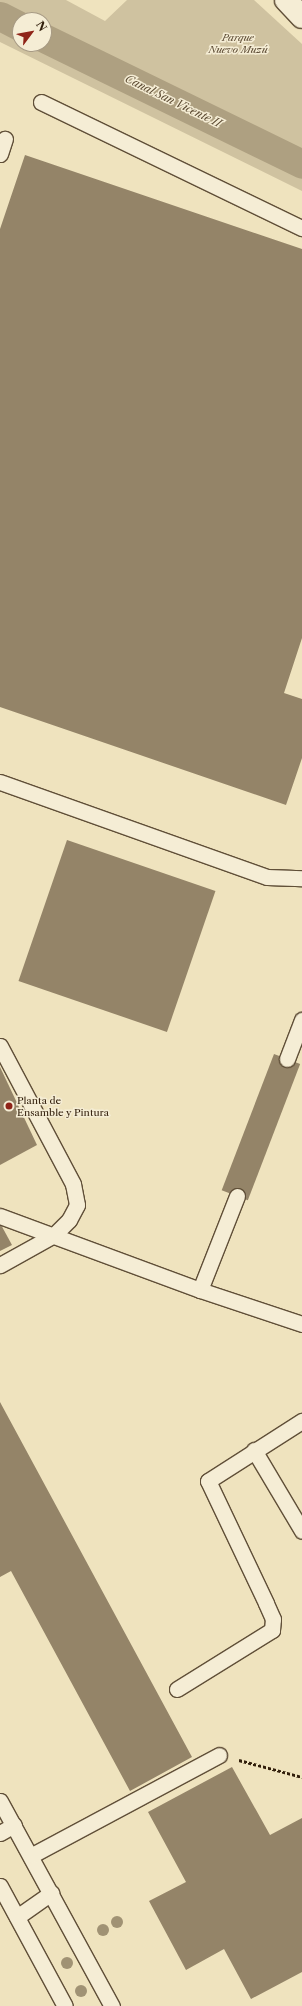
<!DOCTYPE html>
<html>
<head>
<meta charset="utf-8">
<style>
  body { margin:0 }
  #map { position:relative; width:302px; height:2006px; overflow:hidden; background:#efe3be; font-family:"Libre Caslon Text",serif }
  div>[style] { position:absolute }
  .green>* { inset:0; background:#cfc2a0 }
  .canal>* { height:29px; margin:-14.5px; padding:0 14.5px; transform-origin:14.5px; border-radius:14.5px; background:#aea081 }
  .building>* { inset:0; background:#948468; transform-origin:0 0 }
  .path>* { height:2.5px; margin-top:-1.25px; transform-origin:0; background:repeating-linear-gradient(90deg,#311e0b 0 3px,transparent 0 5px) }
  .roads { filter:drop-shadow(1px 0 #604f38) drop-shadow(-1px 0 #604f38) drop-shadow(0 1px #604f38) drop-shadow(0 -1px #604f38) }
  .service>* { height:15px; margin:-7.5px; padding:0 7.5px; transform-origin:7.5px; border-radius:7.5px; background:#f5edd5 }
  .minor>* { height:22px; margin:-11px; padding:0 11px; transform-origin:11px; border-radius:11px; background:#f5edd5 }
  .trees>* { width:12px; height:12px; margin:-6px; border-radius:50%; background:#a09274 }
  .dots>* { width:11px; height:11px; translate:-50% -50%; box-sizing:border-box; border:2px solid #f5edd5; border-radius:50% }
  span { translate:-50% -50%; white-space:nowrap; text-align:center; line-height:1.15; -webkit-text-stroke:3px #f5edd5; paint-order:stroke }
  .park-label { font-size:10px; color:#604f38; font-style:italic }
  .poi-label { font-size:10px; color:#311e0b }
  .left { translate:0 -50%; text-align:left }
  .water-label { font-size:11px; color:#5d4c34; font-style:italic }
  .north { position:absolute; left:12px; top:12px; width:40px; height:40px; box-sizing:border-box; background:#f5edd5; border:1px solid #a79a84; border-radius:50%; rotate:58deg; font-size:11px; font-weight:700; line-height:16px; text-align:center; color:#311e0b }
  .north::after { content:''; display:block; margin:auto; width:14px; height:18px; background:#8f2418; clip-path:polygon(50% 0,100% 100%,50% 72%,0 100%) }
</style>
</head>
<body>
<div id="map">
  <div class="green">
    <div style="clip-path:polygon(evenodd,0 0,66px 0,105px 21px,127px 0,254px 0,302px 44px,302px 191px,0 42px,0 0,20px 20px,44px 20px,44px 44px,20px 44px,20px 20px)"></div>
  </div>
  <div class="canal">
    <div style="left:0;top:16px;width:22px;rotate:27deg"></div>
    <div style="left:44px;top:38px;width:287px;rotate:26deg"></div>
  </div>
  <div class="building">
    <div style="clip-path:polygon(25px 155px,302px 249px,302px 638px,284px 693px,302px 699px,302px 758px,286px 805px,0 707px,0 229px)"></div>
    <div style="left:67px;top:840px;width:157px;height:149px;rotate:19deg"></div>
    <div style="left:274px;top:1054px;width:28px;height:146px;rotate:21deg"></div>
    <div style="clip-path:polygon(0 1067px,37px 1145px,0 1165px)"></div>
    <div style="clip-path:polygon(0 1223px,12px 1245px,0 1251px)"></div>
    <div style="clip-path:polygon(0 1402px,192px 1757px,130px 1791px,11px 1571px,0 1577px)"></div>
    <div style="clip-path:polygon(232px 1767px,270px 1835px,302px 1818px,302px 1972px,251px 1999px,224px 1949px,186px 1970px,149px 1901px,186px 1882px,148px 1812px)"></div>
  </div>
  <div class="path">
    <div style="left:239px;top:1760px;width:65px;rotate:15.1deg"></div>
  </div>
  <div class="roads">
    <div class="service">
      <div style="left:41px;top:102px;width:290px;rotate:25.8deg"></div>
      <div style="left:0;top:154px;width:16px;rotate:-72deg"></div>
      <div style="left:0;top:782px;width:283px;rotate:19.6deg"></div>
      <div style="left:267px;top:877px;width:35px;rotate:2deg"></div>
      <div style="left:0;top:1046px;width:156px;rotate:62.1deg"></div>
      <div style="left:73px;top:1184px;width:21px;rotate:79deg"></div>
      <div style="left:77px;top:1205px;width:17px;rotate:118deg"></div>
      <div style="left:69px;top:1220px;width:21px;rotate:135deg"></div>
      <div style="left:54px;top:1235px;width:62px;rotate:150.9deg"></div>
      <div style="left:287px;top:1059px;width:42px;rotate:-69deg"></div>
      <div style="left:0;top:1216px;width:213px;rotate:20.3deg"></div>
      <div style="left:200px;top:1290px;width:108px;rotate:18.4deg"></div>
      <div style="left:200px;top:1290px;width:101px;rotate:-68.5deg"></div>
      <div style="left:254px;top:1450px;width:94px;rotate:59.3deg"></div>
      <div style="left:177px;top:1689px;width:112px;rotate:-31.8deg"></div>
      <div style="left:272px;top:1630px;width:11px;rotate:-85deg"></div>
      <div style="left:273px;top:1619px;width:17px;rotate:-114deg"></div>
      <div style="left:266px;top:1603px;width:135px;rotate:-115.4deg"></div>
      <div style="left:208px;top:1481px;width:112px;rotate:-32.6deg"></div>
      <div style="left:0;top:1801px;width:234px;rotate:61.4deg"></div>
      <div style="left:0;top:1833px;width:16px;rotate:-30deg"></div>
      <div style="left:32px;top:1855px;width:212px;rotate:-28.1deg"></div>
      <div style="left:0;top:1886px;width:136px;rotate:61.6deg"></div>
      <div style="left:17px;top:1917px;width:42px;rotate:-35.2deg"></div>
    </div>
    <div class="minor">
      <div style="left:286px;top:0;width:23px;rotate:47deg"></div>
    </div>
  </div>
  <div class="trees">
    <div style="left:117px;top:1922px"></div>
    <div style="left:103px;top:1930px"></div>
    <div style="left:67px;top:1963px"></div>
    <div style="left:81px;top:1991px"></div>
  </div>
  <div class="dots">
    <div style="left:9px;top:1106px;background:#8f2418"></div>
  </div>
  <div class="park-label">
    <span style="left:238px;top:43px">Parque<br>Nuevo Muzú</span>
  </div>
  <div class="poi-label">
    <span class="left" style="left:17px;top:1106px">Planta de<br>Ensamble y Pintura</span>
  </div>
  <div class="water-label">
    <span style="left:173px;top:101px;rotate:26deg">Canal San Vicente II</span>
  </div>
  <div class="north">N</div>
</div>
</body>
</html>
